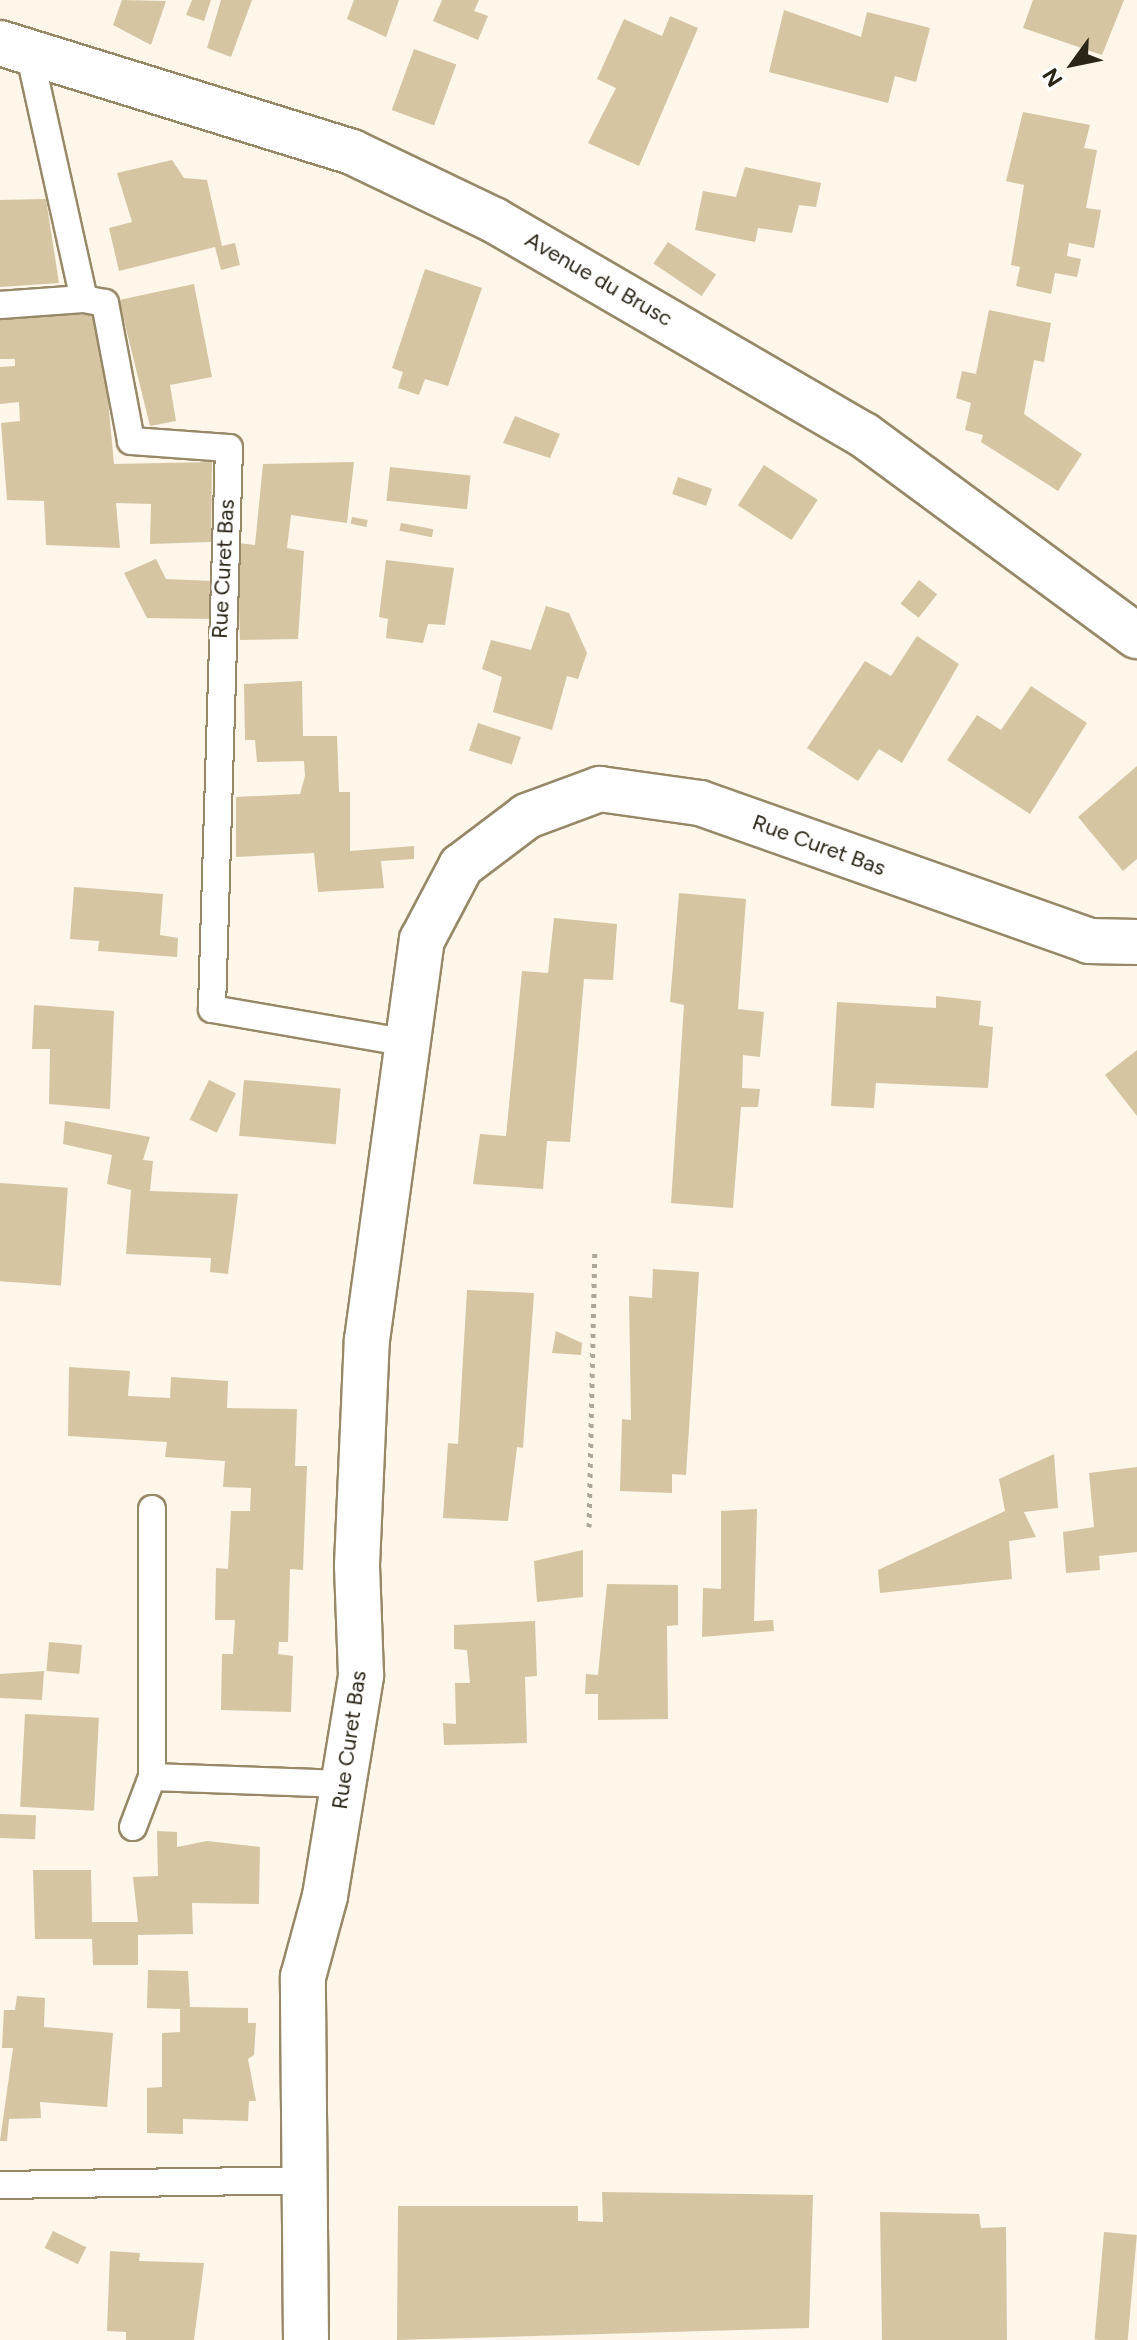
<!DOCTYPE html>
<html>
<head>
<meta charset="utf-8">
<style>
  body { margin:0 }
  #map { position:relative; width:1137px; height:2340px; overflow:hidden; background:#fdf6e9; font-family:Figtree,sans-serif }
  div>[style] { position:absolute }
  .building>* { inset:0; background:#d5c5a3; transform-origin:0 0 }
  .path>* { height:5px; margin-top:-2.5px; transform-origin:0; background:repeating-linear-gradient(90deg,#ada699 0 4px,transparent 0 10px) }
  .roads { filter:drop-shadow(2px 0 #978868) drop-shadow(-2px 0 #978868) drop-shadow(0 2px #978868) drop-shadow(0 -2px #978868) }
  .service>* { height:26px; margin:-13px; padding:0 13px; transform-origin:13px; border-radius:13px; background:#fff }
  .minor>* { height:44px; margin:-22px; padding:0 22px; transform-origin:22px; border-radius:22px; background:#fff }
  .tertiary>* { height:44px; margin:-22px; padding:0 22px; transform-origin:22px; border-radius:22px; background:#fff }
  span { translate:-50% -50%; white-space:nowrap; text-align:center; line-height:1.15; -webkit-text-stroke:6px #fff; paint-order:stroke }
  .street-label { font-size:22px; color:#2b2518 }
  .north { position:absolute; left:1033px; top:24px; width:80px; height:80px; -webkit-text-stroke:6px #fff; paint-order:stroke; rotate:237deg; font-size:22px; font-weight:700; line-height:32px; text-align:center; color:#2b2518 }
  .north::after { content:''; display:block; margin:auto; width:28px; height:36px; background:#2b2518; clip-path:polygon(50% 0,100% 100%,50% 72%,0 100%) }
</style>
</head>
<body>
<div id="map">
  <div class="building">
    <div style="clip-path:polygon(122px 0,166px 1px,151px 45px,113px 25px)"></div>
    <div style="clip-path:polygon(192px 0,211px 0,204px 21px,186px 15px)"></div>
    <div style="clip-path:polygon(221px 0,252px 0,231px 57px,207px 48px)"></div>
    <div style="clip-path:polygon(354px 0,399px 0,386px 37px,347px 19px)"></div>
    <div style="clip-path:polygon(442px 0,479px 0,474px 11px,488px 16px,478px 40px,433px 21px)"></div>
    <div style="clip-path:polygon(1033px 0,1124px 0,1102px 55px,1023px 28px)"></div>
    <div style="clip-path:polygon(784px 10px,861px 37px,867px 12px,930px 28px,916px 82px,895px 76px,888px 103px,769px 72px)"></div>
    <div style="clip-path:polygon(670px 16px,698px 28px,639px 166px,588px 143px,616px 88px,597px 79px,624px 19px,662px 36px)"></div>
    <div style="left:414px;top:49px;width:45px;height:65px;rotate:20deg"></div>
    <div style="clip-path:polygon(1023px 112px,1090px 125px,1084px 148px,1097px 150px,1086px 208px,1101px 210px,1094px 248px,1069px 243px,1067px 256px,1081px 259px,1077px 277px,1055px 273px,1051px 294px,1016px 286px,1020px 267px,1011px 265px,1024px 185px,1006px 181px)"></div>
    <div style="clip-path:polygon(172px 160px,184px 178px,207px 180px,222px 246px,235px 243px,240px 265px,221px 270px,215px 247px,119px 271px,109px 228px,132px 222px,117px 173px)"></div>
    <div style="clip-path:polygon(745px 167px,821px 183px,816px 207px,799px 205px,792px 233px,758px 228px,755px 242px,695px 230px,703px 191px,736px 197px)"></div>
    <div style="clip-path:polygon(46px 199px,59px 283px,0 287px,0 200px)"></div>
    <div style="left:668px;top:242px;width:58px;height:26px;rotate:34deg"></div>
    <div style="clip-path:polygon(425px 269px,482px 288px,448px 386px,425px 379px,419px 395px,398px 388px,403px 372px,392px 368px)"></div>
    <div style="clip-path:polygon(194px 284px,212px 377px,170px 385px,176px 421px,150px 426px,119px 300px)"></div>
    <div style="clip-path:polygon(989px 310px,1051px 323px,1044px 362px,1034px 360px,1024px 414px,1082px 454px,1058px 491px,981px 442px,983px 435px,965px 430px,971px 403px,956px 398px,962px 371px,976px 374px)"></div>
    <div style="clip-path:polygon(0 315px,100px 315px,114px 464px,212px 462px,211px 542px,150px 544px,151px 504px,116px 503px,120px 548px,46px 545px,44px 501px,7px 500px,1px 423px,20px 421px,19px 402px,0 404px,0 367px,15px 366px,15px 359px,0 359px)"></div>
    <div style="clip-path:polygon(515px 416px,560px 434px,550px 458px,503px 443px)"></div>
    <div style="clip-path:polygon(354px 462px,347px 523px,291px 515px,287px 548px,304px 551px,298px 639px,240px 640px,237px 543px,255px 545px,263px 464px)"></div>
    <div style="left:764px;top:465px;width:64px;height:48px;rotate:33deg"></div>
    <div style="left:390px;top:467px;width:81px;height:34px;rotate:6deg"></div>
    <div style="left:678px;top:477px;width:36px;height:18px;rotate:19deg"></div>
    <div style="left:352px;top:517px;width:16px;height:7px;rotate:11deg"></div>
    <div style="left:401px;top:523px;width:33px;height:8px;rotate:11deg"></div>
    <div style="clip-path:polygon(156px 559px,166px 579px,213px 581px,213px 619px,147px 618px,124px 573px)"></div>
    <div style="clip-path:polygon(386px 560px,454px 568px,445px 625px,428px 624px,423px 643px,386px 638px,388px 619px,379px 617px)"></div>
    <div style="left:919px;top:580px;width:23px;height:30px;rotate:38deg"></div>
    <div style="clip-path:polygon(546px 606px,569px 613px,587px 653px,578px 679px,567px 676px,552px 730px,493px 712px,502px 677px,482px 669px,491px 640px,531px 650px)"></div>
    <div style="clip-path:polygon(917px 636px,959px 664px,902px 763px,879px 749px,858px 781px,807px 748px,865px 661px,891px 676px)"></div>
    <div style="clip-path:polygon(302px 681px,303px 736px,337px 736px,339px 792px,350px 792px,350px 851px,414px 846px,414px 859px,381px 861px,384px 888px,318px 892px,314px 853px,236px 857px,236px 797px,300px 794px,305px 776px,304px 761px,257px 762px,255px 740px,245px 740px,244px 684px)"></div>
    <div style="clip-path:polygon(1031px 686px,1087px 723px,1030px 814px,947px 760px,977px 715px,1001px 730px)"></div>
    <div style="left:478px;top:723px;width:45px;height:29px;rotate:18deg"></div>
    <div style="clip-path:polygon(1137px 766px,1137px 859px,1123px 871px,1078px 817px)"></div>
    <div style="clip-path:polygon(74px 887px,163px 894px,160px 935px,178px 938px,177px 957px,98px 951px,99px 941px,70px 939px)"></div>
    <div style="clip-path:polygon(679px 893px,746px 899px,738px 1009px,764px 1012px,760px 1057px,743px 1055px,742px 1088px,760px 1089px,758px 1107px,741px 1107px,733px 1208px,671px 1203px,684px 1005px,670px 1002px)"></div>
    <div style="clip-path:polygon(554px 918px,617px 924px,613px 980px,584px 979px,570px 1142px,547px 1141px,543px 1189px,473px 1184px,480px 1134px,506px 1136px,522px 971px,548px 973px)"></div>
    <div style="clip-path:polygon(936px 996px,981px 1001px,979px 1025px,993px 1027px,988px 1088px,876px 1083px,874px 1108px,831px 1106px,837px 1002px,936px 1008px)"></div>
    <div style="clip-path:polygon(34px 1005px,114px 1011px,110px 1109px,49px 1104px,50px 1049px,32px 1049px)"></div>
    <div style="clip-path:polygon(1137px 1050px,1137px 1116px,1105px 1075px)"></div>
    <div style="left:209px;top:1080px;width:30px;height:44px;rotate:26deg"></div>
    <div style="left:244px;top:1080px;width:97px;height:56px;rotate:5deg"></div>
    <div style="clip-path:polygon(65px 1121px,150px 1137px,143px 1160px,153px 1161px,150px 1191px,238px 1194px,228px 1274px,210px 1272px,211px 1258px,126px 1254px,131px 1190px,107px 1184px,112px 1155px,63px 1144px)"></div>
    <div style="left:0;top:1183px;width:68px;height:98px;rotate:4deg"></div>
    <div style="clip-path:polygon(653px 1269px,699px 1272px,686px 1475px,672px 1474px,672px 1493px,620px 1491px,622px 1419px,631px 1420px,629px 1296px,652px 1298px)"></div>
    <div style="clip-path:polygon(467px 1290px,534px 1293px,523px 1448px,517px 1447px,508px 1521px,443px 1518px,448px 1443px,458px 1444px)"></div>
    <div style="clip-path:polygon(556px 1331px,582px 1343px,581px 1355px,552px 1353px)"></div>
    <div style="clip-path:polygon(69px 1367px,130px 1371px,128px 1396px,170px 1398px,171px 1377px,228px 1381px,227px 1408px,297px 1409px,295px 1466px,307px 1466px,303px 1570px,290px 1569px,288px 1642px,279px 1642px,278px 1654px,293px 1656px,291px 1712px,221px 1710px,222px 1654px,233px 1654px,235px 1620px,215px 1620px,216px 1568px,228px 1569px,231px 1511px,250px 1511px,251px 1488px,223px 1487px,225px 1461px,165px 1457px,167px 1442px,68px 1436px)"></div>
    <div style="clip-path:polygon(1054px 1454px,1058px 1508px,1024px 1512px,1036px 1537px,1009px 1541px,1012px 1579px,880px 1593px,878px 1570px,1005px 1511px,999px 1479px)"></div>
    <div style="clip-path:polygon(1137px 1467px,1137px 1552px,1099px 1556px,1100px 1570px,1066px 1573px,1063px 1532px,1094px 1527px,1089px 1473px)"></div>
    <div style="clip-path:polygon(757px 1509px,754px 1621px,773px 1620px,774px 1631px,702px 1637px,703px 1588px,721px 1589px,721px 1511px)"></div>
    <div style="clip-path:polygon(583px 1550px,583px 1597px,537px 1602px,534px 1561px)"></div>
    <div style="clip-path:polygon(607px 1584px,678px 1585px,678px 1625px,667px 1626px,668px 1719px,598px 1720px,598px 1694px,585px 1694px,586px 1674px,598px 1675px)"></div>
    <div style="clip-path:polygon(535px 1621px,537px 1676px,525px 1677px,527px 1743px,444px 1745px,443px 1723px,456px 1724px,455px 1683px,470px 1683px,467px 1650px,454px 1649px,454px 1625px)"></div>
    <div style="left:49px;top:1642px;width:33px;height:29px;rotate:5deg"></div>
    <div style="clip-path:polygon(44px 1671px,42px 1700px,0 1698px,0 1674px)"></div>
    <div style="left:25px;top:1714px;width:74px;height:93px;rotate:3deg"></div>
    <div style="left:0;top:1814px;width:36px;height:24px;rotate:2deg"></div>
    <div style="clip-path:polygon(157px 1831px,177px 1832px,177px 1847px,207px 1841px,260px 1847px,259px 1904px,192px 1903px,193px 1934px,138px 1935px,138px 1965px,93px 1965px,92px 1939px,35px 1939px,33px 1870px,91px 1870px,92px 1922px,138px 1922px,133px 1877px,158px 1876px)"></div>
    <div style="clip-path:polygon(148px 1970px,188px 1971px,190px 2007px,248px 2008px,248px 2023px,256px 2023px,254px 2055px,248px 2059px,256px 2101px,249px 2101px,248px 2121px,183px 2119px,183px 2134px,147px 2133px,147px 2088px,162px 2087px,162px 2033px,180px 2032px,180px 2009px,147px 2008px)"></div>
    <div style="clip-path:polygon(17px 1996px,45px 1998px,44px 2027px,113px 2033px,107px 2107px,40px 2102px,41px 2118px,9px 2119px,7px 2141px,0 2141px,13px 2048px,2px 2048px,4px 2010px,15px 2010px)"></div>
    <div style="clip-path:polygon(602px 2192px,813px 2195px,809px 2328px,397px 2340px,398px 2206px,578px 2206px,578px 2221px,603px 2222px)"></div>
    <div style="clip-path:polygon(880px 2212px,979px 2214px,981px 2228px,1006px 2227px,1007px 2340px,882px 2340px)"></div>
    <div style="left:53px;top:2231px;width:37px;height:19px;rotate:26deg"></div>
    <div style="left:1104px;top:2232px;width:33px;height:108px;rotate:5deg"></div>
    <div style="clip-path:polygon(110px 2251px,140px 2253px,139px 2261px,204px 2263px,194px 2340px,126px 2340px,126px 2332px,107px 2331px)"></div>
  </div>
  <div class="path">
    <div style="left:589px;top:1527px;width:275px;rotate:-88.8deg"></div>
  </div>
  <div class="roads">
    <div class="service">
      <div style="left:28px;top:47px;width:258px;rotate:77.5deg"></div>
      <div style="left:84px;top:299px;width:21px;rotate:11deg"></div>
      <div style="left:105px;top:303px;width:140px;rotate:79.3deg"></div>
      <div style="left:131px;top:441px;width:98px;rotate:4.1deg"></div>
      <div style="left:229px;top:448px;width:561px;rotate:91.74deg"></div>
      <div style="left:212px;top:1009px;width:199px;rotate:9.8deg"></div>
      <div style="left:0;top:305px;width:84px;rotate:-4.1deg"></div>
      <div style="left:152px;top:1777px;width:192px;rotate:2.1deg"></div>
      <div style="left:133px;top:1827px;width:53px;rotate:-69.2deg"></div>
      <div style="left:152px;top:1777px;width:268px;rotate:-90deg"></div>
      <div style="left:0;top:2185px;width:302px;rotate:-0.9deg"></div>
    </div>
    <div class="minor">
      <div style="left:306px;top:2340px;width:363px;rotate:-90.5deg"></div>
      <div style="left:303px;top:1977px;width:84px;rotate:-74.8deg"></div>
      <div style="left:325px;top:1896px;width:224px;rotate:-80.7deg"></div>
      <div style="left:361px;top:1675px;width:110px;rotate:-92.1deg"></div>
      <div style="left:357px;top:1565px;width:225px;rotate:-87.5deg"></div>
      <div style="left:367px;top:1340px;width:404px;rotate:-82.2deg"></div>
      <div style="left:422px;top:940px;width:84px;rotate:-62.2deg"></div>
      <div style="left:461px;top:866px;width:83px;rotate:-37.1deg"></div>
      <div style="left:527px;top:816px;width:78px;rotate:-20.3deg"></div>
      <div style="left:600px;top:789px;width:101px;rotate:8deg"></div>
      <div style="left:700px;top:803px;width:413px;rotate:19.5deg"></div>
      <div style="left:1089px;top:941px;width:48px;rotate:1.2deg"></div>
    </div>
    <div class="tertiary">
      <div style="left:0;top:43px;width:368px;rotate:17.2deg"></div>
      <div style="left:352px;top:152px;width:157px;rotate:25.6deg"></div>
      <div style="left:494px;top:220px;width:428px;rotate:30.2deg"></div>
      <div style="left:864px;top:435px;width:339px;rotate:36.4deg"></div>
    </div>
  </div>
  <div class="street-label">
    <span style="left:599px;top:279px;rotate:30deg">Avenue du Brusc</span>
    <span style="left:223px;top:569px;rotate:-87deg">Rue Curet Bas</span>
    <span style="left:819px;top:845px;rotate:20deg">Rue Curet Bas</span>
    <span style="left:349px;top:1740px;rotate:-82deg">Rue Curet Bas</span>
  </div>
  <div class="north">N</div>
</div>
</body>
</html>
